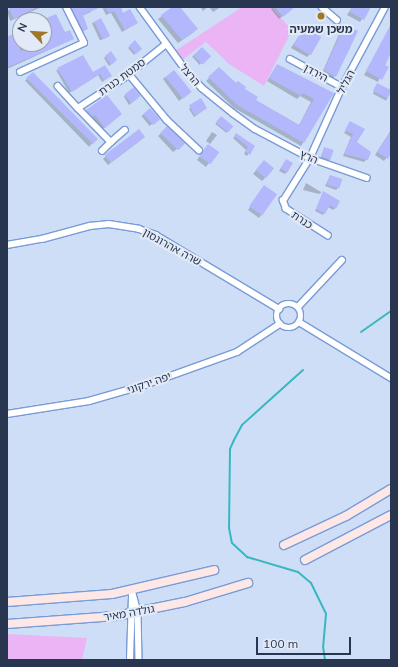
<!DOCTYPE html>
<html>
<head>
<meta charset="utf-8">
<style>
  body { margin:0 }
  #map { position:relative; width:398px; height:667px; overflow:hidden; background:#cfdef7; font-family:Mulish,"Noto Sans Hebrew",sans-serif }
  div>[style] { position:absolute }
  .green>* { inset:0; background:#ebb5f5 }
  .shadow>* { inset:0; background:#0003; transform-origin:0 0 }
  .stream>* { height:2px; margin:-1px; padding:0 1px; transform-origin:1px; border-radius:1px; background:#37b8bf }
  .building>* { inset:0; background:#b3b7fb; transform-origin:0 0 }
  .roads { filter:drop-shadow(1px 0 #789bd6) drop-shadow(-1px 0 #789bd6) drop-shadow(0 1px #789bd6) drop-shadow(0 -1px #789bd6) }
  .minor>* { height:5.5px; margin:-2.75px; padding:0 2.75px; transform-origin:2.75px; border-radius:2.75px; background:#fff }
  .minor>.ring { margin:-2.75px; padding:0; box-sizing:content-box; background:none; border:5.5px solid #fff; border-radius:50% }
  .secondary>* { height:8px; margin:-4px; padding:0 4px; transform-origin:4px; border-radius:4px; background:#fde8e7 }
  .dots>* { width:11px; height:11px; translate:-50% -50%; box-sizing:border-box; border:2px solid #e3eaf7; border-radius:50% }
  span { translate:-50% -50%; white-space:nowrap; text-align:center; line-height:1.15; -webkit-text-stroke:4px #e3eaf7; paint-order:stroke }
  .poi-label { font-size:11px; color:#28364f; font-weight:700 }
  .street-label { font-size:11px; color:#28364f }
  .frame { position:absolute; inset:0; border:8px solid #28364f; pointer-events:none }
  .north { position:absolute; left:12px; top:12px; width:40px; height:40px; box-sizing:border-box; background:#e3eaf7; border:1px solid #98a2b4; border-radius:50%; rotate:295deg; font-size:11px; font-weight:700; line-height:16px; text-align:center; color:#28364f }
  .north::after { content:''; display:block; margin:auto; width:14px; height:18px; background:#9f7725; clip-path:polygon(50% 0,100% 100%,50% 72%,0 100%) }
  .scale { position:absolute; left:256px; top:637px; width:95px; height:18px; box-sizing:border-box; border:2px solid #28364f; border-top:0; padding-left:5px; font-size:12px; line-height:14px; white-space:nowrap; color:#28364f; -webkit-text-stroke:3px #e3eaf7; paint-order:stroke }
</style>
</head>
<body>
<div id="map">
  <div class="green">
    <div style="clip-path:polygon(242px 7px,271px 7px,292px 30px,264px 86px,229px 64px,206px 42px,182px 60px,175px 51px)"></div>
    <div style="clip-path:polygon(7px 634px,87px 638px,82px 660px,7px 660px)"></div>
  </div>
  <div class="shadow">
    <div style="clip-path:polygon(12px 7px,42px 7px,10px 21px,7px 11px)"></div>
    <div style="clip-path:polygon(70px 7px,93px 7px,91px 12px,82px 16px,87px 28px,84px 31px,80px 33px,68px 9px)"></div>
    <div style="clip-path:polygon(102px 7px,118px 7px,122px 14px,137px 23px,122px 32px,111px 13px,106px 15px)"></div>
    <div style="clip-path:polygon(174px 7px,179px 7px,194px 32px,178px 43px,158px 19px)"></div>
    <div style="clip-path:polygon(200px 7px,208px 7px,203px 11px)"></div>
    <div style="clip-path:polygon(209px 7px,221px 7px,213px 12px)"></div>
    <div style="clip-path:polygon(273px 7px,294px 7px,279px 19px,271px 9px)"></div>
    <div style="clip-path:polygon(352px 7px,370px 7px,360px 22px,347px 15px)"></div>
    <div style="clip-path:polygon(56px 15px,64px 34px,73px 39px,7px 69px,7px 38px,20px 29px,20px 44px,44px 44px,44px 20px)"></div>
    <div style="left:101px;top:19px;width:19px;height:10px;rotate:65deg"></div>
    <div style="clip-path:polygon(343px 25px,350px 48px,333px 79px,322px 73px)"></div>
    <div style="clip-path:polygon(391px 25px,391px 51px,378px 82px,364px 75px)"></div>
    <div style="clip-path:polygon(304px 28px,310px 54px,307px 57px,291px 48px)"></div>
    <div style="clip-path:polygon(135px 42px,141px 48px,134px 55px,128px 48px)"></div>
    <div style="left:202px;top:48px;width:11px;height:13px;rotate:49deg"></div>
    <div style="clip-path:polygon(106px 56px,114px 62px,109px 66px,104px 58px)"></div>
    <div style="clip-path:polygon(277px 65px,333px 94px,301px 146px,234px 108px,206px 81px,219px 68px,255px 100px,299px 125px,311px 102px,300px 96px,297px 99px,267px 81px)"></div>
    <div style="clip-path:polygon(104px 66px,108px 78px,102px 82px,98px 75px,69px 93px,56px 70px,93px 73px)"></div>
    <div style="left:33px;top:73px;width:92px;height:11px;rotate:46deg"></div>
    <div style="clip-path:polygon(165px 77px,190px 92px,179px 101px,163px 79px)"></div>
    <div style="left:378px;top:84px;width:15px;height:11px;rotate:28deg"></div>
    <div style="clip-path:polygon(125px 95px,138px 98px,129px 105px,124px 97px)"></div>
    <div style="clip-path:polygon(107px 96px,117px 117px,102px 130px,91px 117px,89px 119px,83px 114px)"></div>
    <div style="clip-path:polygon(200px 100px,204px 110px,194px 117px,189px 109px)"></div>
    <div style="left:150px;top:109px;width:13px;height:11px;rotate:51deg"></div>
    <div style="left:221px;top:117px;width:14px;height:9px;rotate:39deg"></div>
    <div style="clip-path:polygon(351px 122px,356px 143px,367px 159px,364px 162px,343px 156px,351px 137px,344px 133px)"></div>
    <div style="clip-path:polygon(167px 127px,181px 146px,173px 152px,158px 136px)"></div>
    <div style="clip-path:polygon(391px 130px,391px 152px,384px 161px,375px 155px)"></div>
    <div style="clip-path:polygon(212px 132px,217px 135px,210px 144px,206px 141px)"></div>
    <div style="clip-path:polygon(236px 135px,254px 146px,247px 156px,244px 154px,246px 150px,233px 138px)"></div>
    <div style="clip-path:polygon(141px 140px,108px 165px,103px 159px,106px 156px)"></div>
    <div style="clip-path:polygon(205px 148px,217px 152px,206px 167px,197px 160px)"></div>
    <div style="clip-path:polygon(324px 149px,330px 159px,328px 161px,320px 159px)"></div>
    <div style="clip-path:polygon(286px 160px,287px 172px,285px 174px,279px 171px)"></div>
    <div style="clip-path:polygon(261px 164px,265px 178px,262px 181px,253px 174px)"></div>
    <div style="clip-path:polygon(330px 176px,338px 188px,336px 190px,325px 186px)"></div>
    <div style="clip-path:polygon(306px 183px,321px 192px,321px 193px,319px 194px,303px 190px)"></div>
    <div style="clip-path:polygon(262px 190px,276px 194px,259px 218px,248px 210px)"></div>
    <div style="clip-path:polygon(323px 193px,335px 208px,333px 210px,328px 207px,323px 215px,315px 211px)"></div>
  </div>
  <div class="stream">
    <div style="left:361px;top:332px;width:37px;rotate:-35deg"></div>
    <div style="left:303px;top:370px;width:82px;rotate:138deg"></div>
    <div style="left:242px;top:425px;width:17px;rotate:118deg"></div>
    <div style="left:234px;top:440px;width:10px;rotate:114deg"></div>
    <div style="left:230px;top:449px;width:79px;rotate:90.7deg"></div>
    <div style="left:229px;top:528px;width:15px;rotate:79deg"></div>
    <div style="left:232px;top:543px;width:21px;rotate:43deg"></div>
    <div style="left:247px;top:557px;width:53px;rotate:16.4deg"></div>
    <div style="left:298px;top:572px;width:17px;rotate:40deg"></div>
    <div style="left:311px;top:583px;width:34px;rotate:64deg"></div>
    <div style="left:326px;top:614px;width:32px;rotate:95deg"></div>
    <div style="left:323px;top:646px;width:14px;rotate:82deg"></div>
  </div>
  <div class="building">
    <div style="clip-path:polygon(8px 7px,37px 7px,14px 19px)"></div>
    <div style="clip-path:polygon(71px 7px,101px 7px,83px 15px,88px 29px,83px 31px)"></div>
    <div style="clip-path:polygon(105px 7px,121px 7px,123px 13px,130px 9px,138px 23px,125px 30px,114px 11px,109px 13px)"></div>
    <div style="clip-path:polygon(172px 7px,180px 7px,198px 29px,182px 40px,161px 15px)"></div>
    <div style="clip-path:polygon(275px 7px,295px 7px,283px 17px)"></div>
    <div style="clip-path:polygon(352px 7px,371px 7px,364px 20px,350px 12px)"></div>
    <div style="clip-path:polygon(56px 14px,65px 32px,70px 30px,74px 39px,8px 67px,7px 37px,20px 31px,20px 51px,44px 44px,44px 19px)"></div>
    <div style="left:101px;top:18px;width:20px;height:8px;rotate:63deg"></div>
    <div style="clip-path:polygon(342px 24px,358px 31px,336px 77px,324px 70px,340px 35px,337px 34px)"></div>
    <div style="clip-path:polygon(391px 24px,391px 53px,385px 65px,389px 67px,382px 80px,366px 71px)"></div>
    <div style="left:304px;top:27px;width:20px;height:21px;rotate:30deg"></div>
    <div style="clip-path:polygon(135px 40px,142px 49px,136px 54px,129px 46px)"></div>
    <div style="left:202px;top:47px;width:13px;height:12px;rotate:45deg"></div>
    <div style="clip-path:polygon(111px 51px,117px 60px,111px 65px,105px 56px)"></div>
    <div style="clip-path:polygon(83px 55px,93px 72px,105px 65px,112px 76px,104px 80px,100px 74px,72px 92px,57px 68px)"></div>
    <div style="clip-path:polygon(277px 64px,334px 93px,304px 143px,237px 105px,208px 77px,219px 67px,236px 83px,238px 81px,246px 87px,245px 89px,258px 97px,256px 100px,299px 125px,314px 99px,303px 93px,301px 96px,269px 78px)"></div>
    <div style="left:174px;top:70px;width:28px;height:11px;rotate:51deg"></div>
    <div style="clip-path:polygon(33px 72px,98px 139px,93px 144px,26px 78px)"></div>
    <div style="left:377px;top:83px;width:16px;height:9px;rotate:27deg"></div>
    <div style="left:134px;top:87px;width:11px;height:12px;rotate:52deg"></div>
    <div style="clip-path:polygon(107px 95px,122px 114px,105px 128px,95px 115px,92px 117px,86px 110px)"></div>
    <div style="left:201px;top:98px;width:12px;height:14px;rotate:59deg"></div>
    <div style="left:150px;top:108px;width:15px;height:9px;rotate:48deg"></div>
    <div style="left:221px;top:116px;width:16px;height:8px;rotate:40deg"></div>
    <div style="clip-path:polygon(350px 121px,365px 129px,357px 142px,371px 152px,368px 160px,344px 154px,353px 134px,345px 130px)"></div>
    <div style="left:167px;top:126px;width:25px;height:10px;rotate:43deg"></div>
    <div style="left:139px;top:129px;width:10px;height:43px;rotate:53deg"></div>
    <div style="clip-path:polygon(391px 131px,391px 154px,388px 159px,377px 152px)"></div>
    <div style="clip-path:polygon(236px 133px,255px 146px,250px 155px,245px 151px,248px 147px,234px 136px)"></div>
    <div style="left:208px;top:144px;width:14px;height:15px;rotate:36deg"></div>
    <div style="left:324px;top:147px;width:10px;height:10px;rotate:17deg"></div>
    <div style="left:286px;top:159px;width:8px;height:11px;rotate:30deg"></div>
    <div style="left:264px;top:160px;width:13px;height:13px;rotate:39deg"></div>
    <div style="left:330px;top:175px;width:13px;height:10px;rotate:18deg"></div>
    <div style="left:264px;top:185px;width:16px;height:26px;rotate:35deg"></div>
    <div style="clip-path:polygon(323px 191px,340px 201px,336px 209px,330px 205px,325px 214px,316px 209px)"></div>
  </div>
  <div class="roads">
    <div class="minor">
      <div style="left:140px;top:7px;width:77px;rotate:54deg"></div>
      <div style="left:185px;top:69px;width:25px;rotate:48deg"></div>
      <div style="left:202px;top:88px;width:40px;rotate:39deg"></div>
      <div style="left:233px;top:113px;width:27px;rotate:36deg"></div>
      <div style="left:255px;top:129px;width:62px;rotate:27.8deg"></div>
      <div style="left:310px;top:158px;width:60px;rotate:19.3deg"></div>
      <div style="left:322px;top:7px;width:20px;rotate:41deg"></div>
      <div style="left:290px;top:59px;width:59px;rotate:28.3deg"></div>
      <div style="left:20px;top:72px;width:70px;rotate:-24.4deg"></div>
      <div style="left:84px;top:43px;width:40px;rotate:-116.6deg"></div>
      <div style="left:129px;top:74px;width:60px;rotate:50.4deg"></div>
      <div style="left:167px;top:120px;width:44px;rotate:43.2deg"></div>
      <div style="left:58px;top:86px;width:30px;rotate:48deg"></div>
      <div style="left:78px;top:108px;width:55px;rotate:-33.1deg"></div>
      <div style="left:124px;top:78px;width:53px;rotate:-38.8deg"></div>
      <div style="left:78px;top:108px;width:47px;rotate:45.9deg"></div>
      <div style="left:111px;top:142px;width:18px;rotate:-41deg"></div>
      <div style="left:102px;top:151px;width:13px;rotate:-45deg"></div>
      <div style="left:328px;top:236px;width:50px;rotate:-147.3deg"></div>
      <div style="left:286px;top:209px;width:9px;rotate:-111deg"></div>
      <div style="left:283px;top:201px;width:51px;rotate:-57.9deg"></div>
      <div style="left:310px;top:158px;width:78px;rotate:-65.7deg"></div>
      <div style="left:342px;top:87px;width:91px;rotate:-61.7deg"></div>
      <div style="left:7px;top:245px;width:36px;rotate:-10deg"></div>
      <div style="left:42px;top:239px;width:50px;rotate:-15.2deg"></div>
      <div style="left:90px;top:226px;width:19px;rotate:-6deg"></div>
      <div style="left:109px;top:224px;width:30px;rotate:9deg"></div>
      <div style="left:139px;top:229px;width:18px;rotate:19deg"></div>
      <div style="left:156px;top:235px;width:144px;rotate:31deg"></div>
      <div class="ring" style="left:277px;top:304px;width:18.5px;height:18.5px"></div>
      <div style="left:298px;top:307px;width:64px;rotate:-46.9deg"></div>
      <div style="left:299px;top:322px;width:108px;rotate:31.3deg"></div>
      <div style="left:7px;top:414px;width:83px;rotate:-9deg"></div>
      <div style="left:89px;top:401px;width:58px;rotate:-15.9deg"></div>
      <div style="left:145px;top:385px;width:98px;rotate:-19.7deg"></div>
      <div style="left:237px;top:352px;width:51px;rotate:-33.1deg"></div>
      <div style="left:132px;top:590px;width:23px;rotate:75deg"></div>
      <div style="left:138px;top:612px;width:48px;rotate:88.8deg"></div>
      <div style="left:130px;top:660px;width:65px;rotate:-88.2deg"></div>
    </div>
    <div class="secondary">
      <div style="left:284px;top:545px;width:68px;rotate:-25.1deg"></div>
      <div style="left:346px;top:516px;width:52px;rotate:-31deg"></div>
      <div style="left:305px;top:560px;width:97px;rotate:-27.6deg"></div>
      <div style="left:7px;top:602px;width:105px;rotate:-4.4deg"></div>
      <div style="left:112px;top:594px;width:105px;rotate:-13.2deg"></div>
      <div style="left:7px;top:624px;width:109px;rotate:-4.2deg"></div>
      <div style="left:116px;top:616px;width:70px;rotate:-11.5deg"></div>
      <div style="left:185px;top:602px;width:66px;rotate:-16.8deg"></div>
    </div>
  </div>
  <div class="dots">
    <div style="left:321px;top:16px;background:#9f7725"></div>
  </div>
  <div class="poi-label">
    <span style="left:321px;top:29px">משכן שמעיה</span>
  </div>
  <div class="street-label">
    <span style="left:316px;top:73px;rotate:28deg">הירדן</span>
    <span style="left:190px;top:75px;rotate:49deg">הרצל</span>
    <span style="left:122px;top:77px;rotate:-36deg">סמטת כנרת</span>
    <span style="left:346px;top:82px;rotate:-63deg">הגליל</span>
    <span style="left:309px;top:157px;rotate:25deg">הרץ</span>
    <span style="left:302px;top:220px;rotate:34deg">כנרת</span>
    <span style="left:172px;top:247px;rotate:29deg">שרה אהרונסון</span>
    <span style="left:149px;top:383px;rotate:-19deg">יפה ירקוני</span>
    <span style="left:129px;top:613px;rotate:-10deg">גולדה מאיר</span>
  </div>
  <div class="frame"></div>
  <div class="north">N</div>
  <div class="scale">100 m</div>
</div>
</body>
</html>
